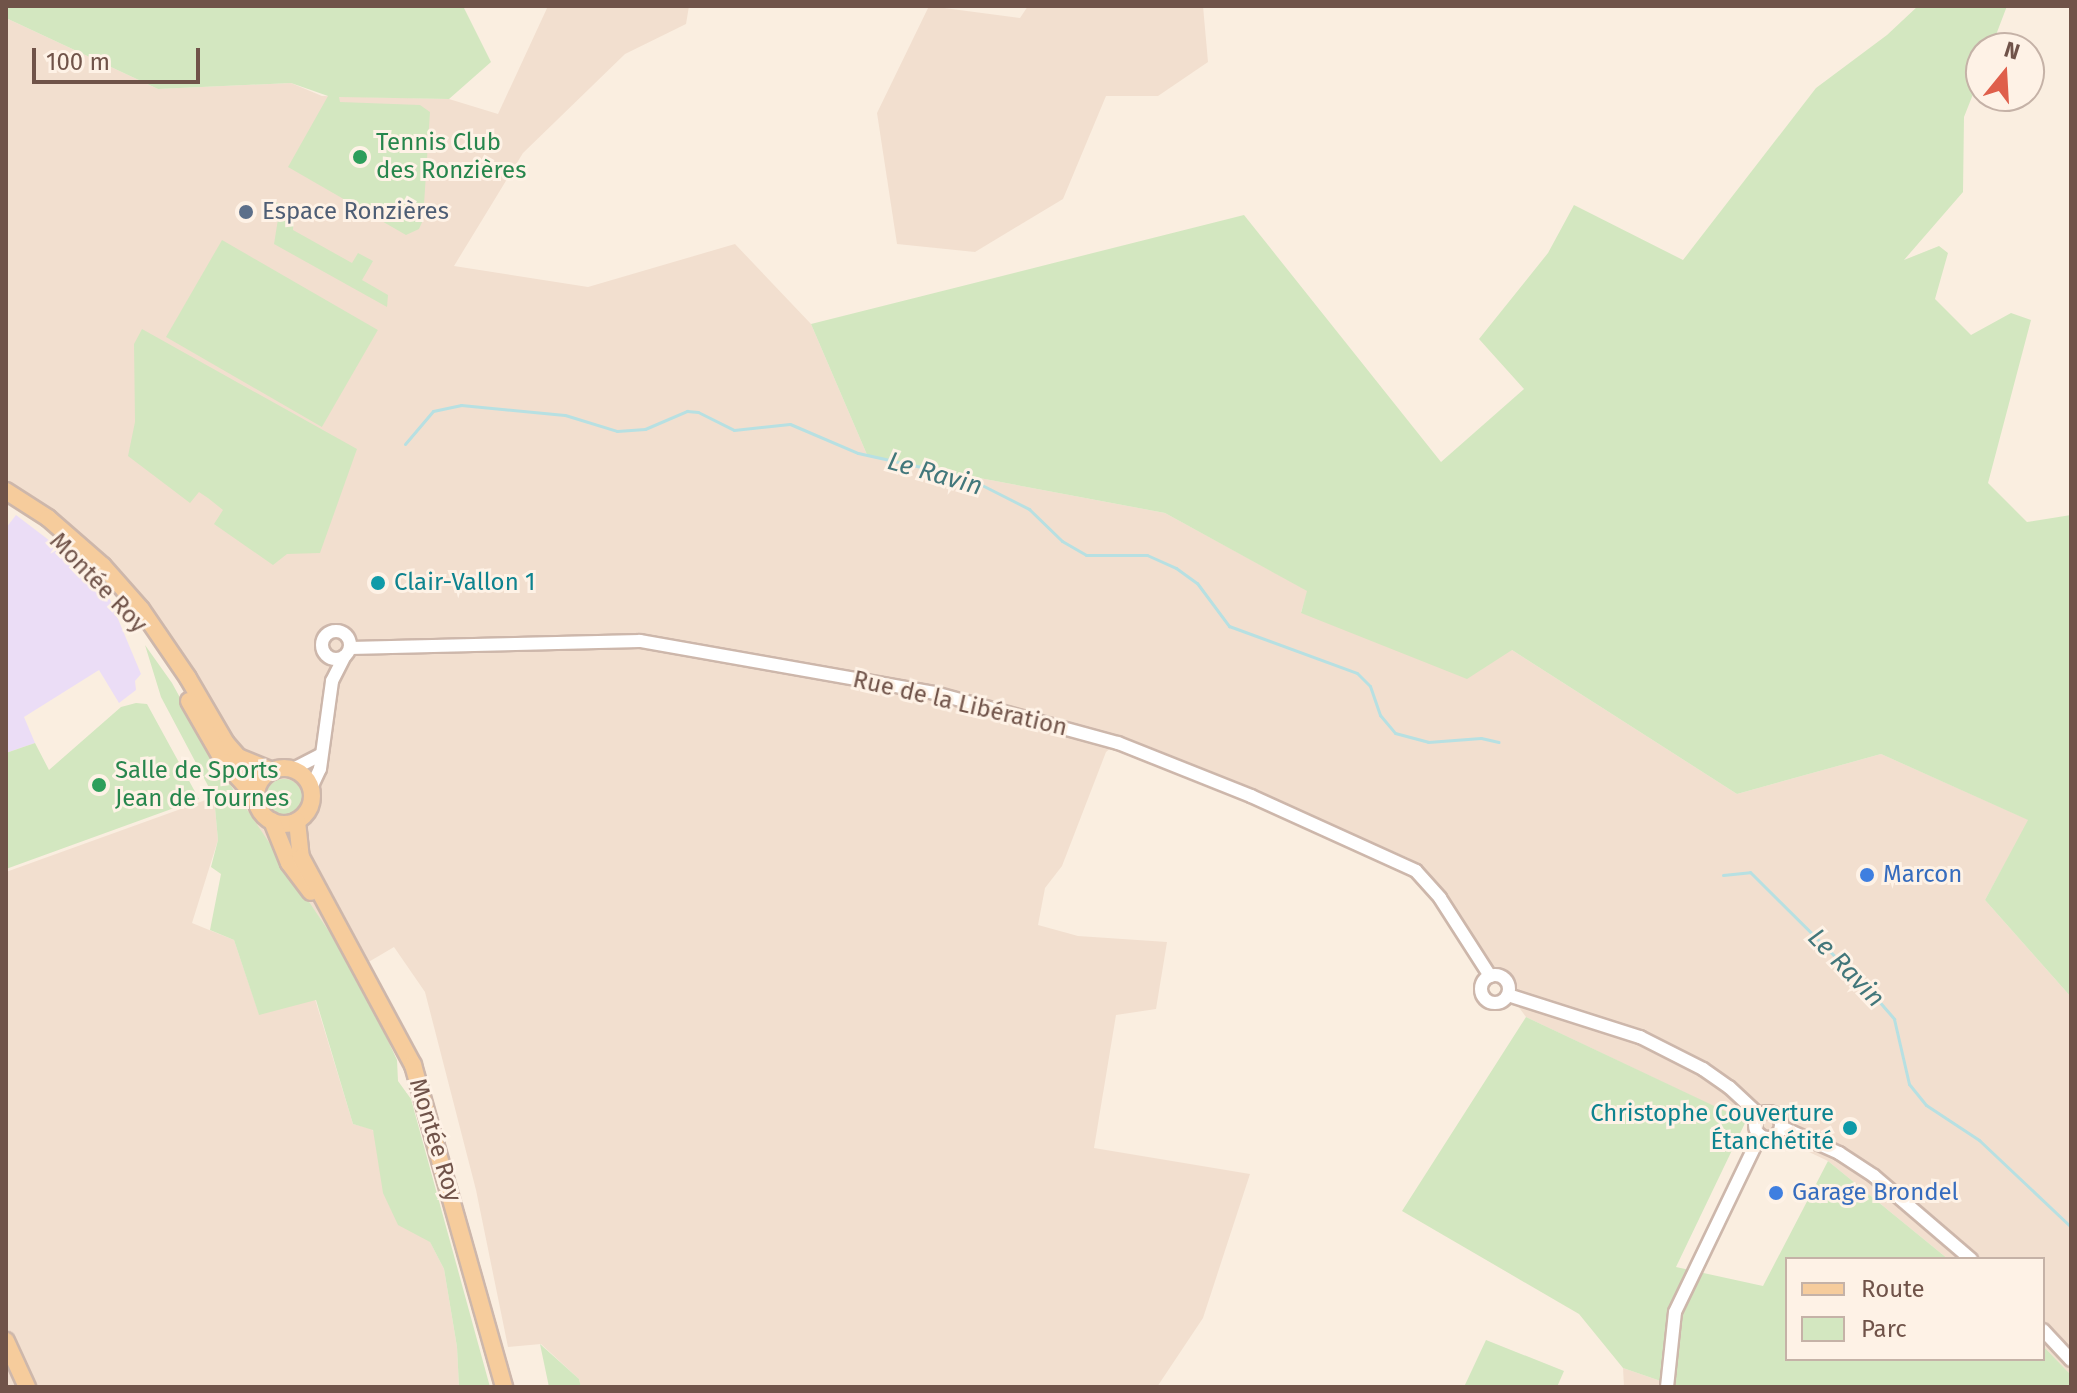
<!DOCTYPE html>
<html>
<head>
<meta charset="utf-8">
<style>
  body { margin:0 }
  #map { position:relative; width:2077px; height:1393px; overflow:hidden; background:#faeee0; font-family:"Fira Sans",sans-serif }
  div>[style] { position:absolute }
  .residential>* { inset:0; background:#f2dfcf }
  .education>* { inset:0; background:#ebddf6 }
  .green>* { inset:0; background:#d3e7c0; transform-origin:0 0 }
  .round { border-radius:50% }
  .stream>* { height:3px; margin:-1.5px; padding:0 1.5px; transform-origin:1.5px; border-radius:1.5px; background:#b7e0e2 }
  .roads { filter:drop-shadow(2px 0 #cdb7ab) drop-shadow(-2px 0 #cdb7ab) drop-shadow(0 2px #cdb7ab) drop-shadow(0 -2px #cdb7ab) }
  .tertiary>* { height:12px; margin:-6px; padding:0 6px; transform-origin:6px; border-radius:6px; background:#fff }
  .tertiary>.ring { margin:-6px; padding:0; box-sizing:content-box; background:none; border:12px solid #fff; border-radius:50% }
  .primary>* { height:16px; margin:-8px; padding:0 8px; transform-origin:8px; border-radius:8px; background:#f6cc9c }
  .primary>.ring { margin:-8px; padding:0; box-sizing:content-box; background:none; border:16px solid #f6cc9c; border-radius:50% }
  .dots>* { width:22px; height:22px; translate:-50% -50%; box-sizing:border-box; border:4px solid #fef2e6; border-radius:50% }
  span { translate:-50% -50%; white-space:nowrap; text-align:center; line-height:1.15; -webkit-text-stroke:6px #fef2e6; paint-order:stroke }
  .leisure-label { font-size:24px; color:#27864d }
  .left { translate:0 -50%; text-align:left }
  .service-label { font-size:24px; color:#4e5e75 }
  .street-label { font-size:24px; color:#705349 }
  .culture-label { font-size:24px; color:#0d838f }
  .right { translate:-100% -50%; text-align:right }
  .shop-label { font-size:24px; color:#366cbe }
  .water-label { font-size:26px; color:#42777b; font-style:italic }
  .frame { position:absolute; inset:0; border:8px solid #705349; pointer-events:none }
  .legend { position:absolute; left:1785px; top:1257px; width:260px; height:104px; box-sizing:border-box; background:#fef2e6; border:2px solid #c5b2a7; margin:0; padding:10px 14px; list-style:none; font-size:24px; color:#705349 }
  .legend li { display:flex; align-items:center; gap:16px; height:40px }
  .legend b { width:40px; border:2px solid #c5b2a7 }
  .north { position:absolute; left:1965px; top:32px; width:80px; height:80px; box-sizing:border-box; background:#fef2e6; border:2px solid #c5b2a7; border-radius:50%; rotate:18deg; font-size:22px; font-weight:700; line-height:32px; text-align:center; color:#705349 }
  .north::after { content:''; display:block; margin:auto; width:28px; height:36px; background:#df5f4b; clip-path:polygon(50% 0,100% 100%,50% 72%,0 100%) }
  .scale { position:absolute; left:32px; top:48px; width:168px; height:36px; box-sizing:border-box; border:4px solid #705349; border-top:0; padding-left:10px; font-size:24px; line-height:28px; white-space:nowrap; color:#705349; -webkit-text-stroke:6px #fef2e6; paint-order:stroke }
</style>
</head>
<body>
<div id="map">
  <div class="residential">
    <div style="clip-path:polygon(548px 6px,689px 6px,686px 24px,625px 54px,523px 153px,454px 266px,588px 287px,735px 244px,811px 324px,868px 457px,1165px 513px,1308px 591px,1301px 612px,1512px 650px,1737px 794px,1881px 754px,2029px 820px,1985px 900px,2071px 997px,2071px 1375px,2043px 1346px,2043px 1259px,1948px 1259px,1828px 1161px,1526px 1017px,1409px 858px,1124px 737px,1106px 752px,1062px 866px,1045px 888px,1038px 925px,1078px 936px,1167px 942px,1156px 1009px,1116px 1015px,1094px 1148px,1250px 1174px,1203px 1318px,1157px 1387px,581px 1387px,579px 1379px,541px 1344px,508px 1347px,476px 1190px,425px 992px,394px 947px,355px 970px,242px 803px,251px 777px,228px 754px,137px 610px,95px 565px,47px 524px,6px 498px,6px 18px,158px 89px,291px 83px,322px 96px,449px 99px,498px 114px)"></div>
    <div style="clip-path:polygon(929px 6px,1020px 18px,1028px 6px,1203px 6px,1208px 62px,1158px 96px,1106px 96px,1063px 199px,975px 252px,897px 244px,877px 113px)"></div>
    <div style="clip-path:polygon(214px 797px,218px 840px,192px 923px,234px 940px,259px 1014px,315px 999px,353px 1124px,372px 1129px,444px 1269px,457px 1347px,459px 1387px,6px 1387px,6px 872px)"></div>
    <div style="clip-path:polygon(1623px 1368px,1678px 1387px,1624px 1387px)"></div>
  </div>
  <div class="education">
    <div style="clip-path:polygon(16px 515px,54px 544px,108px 595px,141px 674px,135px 681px,136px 690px,119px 703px,99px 670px,24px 717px,35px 743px,6px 753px,6px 528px)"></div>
  </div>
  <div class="green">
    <div style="clip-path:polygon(6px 6px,463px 6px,491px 62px,449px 99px,339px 97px,340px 102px,420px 105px,430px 112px,423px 220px,419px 229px,406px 235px,288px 167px,328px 96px,291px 83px,158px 89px,6px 18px)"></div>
    <div style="clip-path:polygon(1918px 6px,2007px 6px,1991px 48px,1981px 48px,1981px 74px,1964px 117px,1963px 192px,1904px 260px,1939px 246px,1948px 253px,1935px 299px,1971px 335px,2011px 313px,2031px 320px,1988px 483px,2027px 522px,2071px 515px,2071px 997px,1985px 900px,2028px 820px,1881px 754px,1737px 794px,1512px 650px,1467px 679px,1301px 613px,1307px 591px,1165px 513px,868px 457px,811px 324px,1244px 215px,1441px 462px,1524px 389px,1479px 339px,1548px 253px,1574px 205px,1683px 260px,1816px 88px,1887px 35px)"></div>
    <div style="clip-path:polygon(276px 202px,294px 212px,293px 230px,352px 263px,358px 253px,373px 261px,362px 280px,388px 295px,387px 307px,274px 244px,279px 213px,274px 209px)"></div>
    <div style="left:222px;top:240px;width:180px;height:112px;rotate:30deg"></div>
    <div style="clip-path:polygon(142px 329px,357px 449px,320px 553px,287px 554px,273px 565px,214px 524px,223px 510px,208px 498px,199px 492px,190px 503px,128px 456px,135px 422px,134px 344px)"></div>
    <div style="clip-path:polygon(145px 645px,172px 683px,217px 765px,355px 970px,397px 1060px,398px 1081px,411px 1099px,490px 1387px,459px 1387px,457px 1347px,444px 1269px,430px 1242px,398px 1225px,383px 1193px,373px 1130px,353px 1124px,316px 1000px,259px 1015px,234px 940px,210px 930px,221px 874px,211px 867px,218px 840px,214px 797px,161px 697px)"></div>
    <div style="clip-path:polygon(136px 703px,147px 704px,199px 799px,6px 869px,6px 753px,35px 743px,49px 770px,121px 707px)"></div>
    <div class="round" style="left:266px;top:779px;width:36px;height:36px"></div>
    <div style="clip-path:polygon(1526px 1017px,1746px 1121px,1676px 1267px,1763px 1286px,1828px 1161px,1948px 1259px,1787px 1259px,1787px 1359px,2043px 1359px,2043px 1346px,2071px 1375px,2071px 1387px,1678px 1387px,1623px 1368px,1579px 1314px,1402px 1211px)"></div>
    <div style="clip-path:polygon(1486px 1340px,1564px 1371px,1557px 1387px,1464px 1387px)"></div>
    <div style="clip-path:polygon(540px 1344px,579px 1379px,581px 1387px,549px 1387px)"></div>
  </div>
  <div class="stream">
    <div style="left:405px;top:444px;width:43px;rotate:-49.7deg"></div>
    <div style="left:433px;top:411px;width:29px;rotate:-12deg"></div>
    <div style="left:461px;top:405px;width:104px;rotate:5.5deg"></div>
    <div style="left:565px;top:415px;width:54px;rotate:17.1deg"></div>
    <div style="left:617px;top:431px;width:28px;rotate:-4deg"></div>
    <div style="left:645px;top:429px;width:46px;rotate:-23.2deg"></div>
    <div style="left:687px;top:411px;width:11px;rotate:5deg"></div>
    <div style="left:698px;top:412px;width:40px;rotate:26.6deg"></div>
    <div style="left:734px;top:430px;width:56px;rotate:-6.1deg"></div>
    <div style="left:790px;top:424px;width:74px;rotate:23.1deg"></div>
    <div style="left:858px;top:453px;width:111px;rotate:12.5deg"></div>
    <div style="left:966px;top:477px;width:71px;rotate:26.9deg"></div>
    <div style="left:1029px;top:509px;width:46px;rotate:44.1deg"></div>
    <div style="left:1062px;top:541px;width:28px;rotate:30deg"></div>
    <div style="left:1086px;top:555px;width:61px"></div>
    <div style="left:1147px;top:555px;width:32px;rotate:24deg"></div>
    <div style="left:1176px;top:568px;width:26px;rotate:36deg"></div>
    <div style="left:1197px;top:583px;width:54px;rotate:53.3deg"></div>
    <div style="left:1229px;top:626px;width:136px;rotate:20.2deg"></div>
    <div style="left:1357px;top:673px;width:18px;rotate:45deg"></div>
    <div style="left:1370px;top:686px;width:31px;rotate:71deg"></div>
    <div style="left:1380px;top:715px;width:23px;rotate:50deg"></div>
    <div style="left:1395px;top:733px;width:34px;rotate:15deg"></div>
    <div style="left:1428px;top:742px;width:53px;rotate:-4.3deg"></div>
    <div style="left:1481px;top:738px;width:18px;rotate:13deg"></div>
    <div style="left:1723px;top:875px;width:27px;rotate:-6deg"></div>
    <div style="left:1750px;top:872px;width:169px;rotate:44.8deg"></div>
    <div style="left:1870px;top:991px;width:37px;rotate:49deg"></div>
    <div style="left:1894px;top:1019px;width:67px;rotate:77deg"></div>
    <div style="left:1909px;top:1084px;width:27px;rotate:51deg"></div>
    <div style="left:1926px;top:1105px;width:64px;rotate:33.4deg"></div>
    <div style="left:1979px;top:1140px;width:127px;rotate:43.4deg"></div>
  </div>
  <div class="roads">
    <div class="tertiary">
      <div class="ring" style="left:322px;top:631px;width:16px;height:16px"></div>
      <div style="left:350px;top:648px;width:290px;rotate:-1.4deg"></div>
      <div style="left:640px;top:641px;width:300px;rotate:10deg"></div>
      <div style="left:935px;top:693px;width:190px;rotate:15.3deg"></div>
      <div style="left:1118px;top:743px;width:143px;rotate:21.7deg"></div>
      <div style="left:1251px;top:796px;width:181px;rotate:24.4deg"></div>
      <div style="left:1416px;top:871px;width:36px;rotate:48deg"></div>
      <div style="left:1440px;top:898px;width:93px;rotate:57.3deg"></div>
      <div style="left:293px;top:769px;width:31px;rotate:-27deg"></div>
      <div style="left:311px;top:788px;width:21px;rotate:-65deg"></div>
      <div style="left:320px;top:769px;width:89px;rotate:-82.2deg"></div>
      <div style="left:332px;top:681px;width:28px;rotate:-63deg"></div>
      <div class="ring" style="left:1481px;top:975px;width:16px;height:16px"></div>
      <div style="left:1508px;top:995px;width:139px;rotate:17.7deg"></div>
      <div style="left:1640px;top:1037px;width:71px;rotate:26.9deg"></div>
      <div style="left:1703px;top:1069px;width:32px;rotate:35deg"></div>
      <div style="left:1729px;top:1087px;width:41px;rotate:43deg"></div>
      <div class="ring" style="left:1755px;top:1112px;width:14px;height:14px"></div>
      <div style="left:1781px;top:1127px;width:64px;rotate:24.1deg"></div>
      <div style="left:1839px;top:1153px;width:42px;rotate:33.3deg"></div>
      <div style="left:1874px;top:1176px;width:128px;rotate:40.6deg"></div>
      <div style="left:2043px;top:1330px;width:41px;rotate:47deg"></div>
      <div style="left:1667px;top:1387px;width:75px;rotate:-83.9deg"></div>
      <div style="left:1675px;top:1312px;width:196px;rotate:-64.3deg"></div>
    </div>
    <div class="primary">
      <div style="left:6px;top:491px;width:50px;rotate:32.7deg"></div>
      <div style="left:48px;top:518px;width:73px;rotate:41.1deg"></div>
      <div style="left:103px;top:566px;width:57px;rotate:48.5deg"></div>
      <div style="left:141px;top:609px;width:83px;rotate:55.7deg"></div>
      <div style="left:188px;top:678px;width:75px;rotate:59.7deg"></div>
      <div style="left:226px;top:743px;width:18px;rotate:49deg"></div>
      <div style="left:238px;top:757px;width:37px;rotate:22deg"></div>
      <div style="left:189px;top:701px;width:70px;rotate:60.2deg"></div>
      <div style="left:224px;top:762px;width:47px;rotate:47.6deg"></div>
      <div class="ring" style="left:256px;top:768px;width:40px;height:40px"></div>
      <div style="left:272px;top:821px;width:45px;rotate:68deg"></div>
      <div style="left:289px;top:863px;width:36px;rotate:53deg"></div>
      <div style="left:297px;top:821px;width:36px;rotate:84deg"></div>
      <div style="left:301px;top:857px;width:236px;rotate:61.7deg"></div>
      <div style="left:413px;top:1065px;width:335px;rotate:74.2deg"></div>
      <div style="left:6px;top:1341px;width:51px;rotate:65.5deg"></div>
    </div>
  </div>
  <div class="dots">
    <div style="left:360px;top:157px;background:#2e9e5b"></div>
    <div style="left:246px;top:212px;background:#5c6f8a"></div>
    <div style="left:378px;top:583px;background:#0f9aa8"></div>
    <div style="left:99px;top:785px;background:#2e9e5b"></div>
    <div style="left:1867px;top:875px;background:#3f7fe0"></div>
    <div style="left:1850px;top:1128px;background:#0f9aa8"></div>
    <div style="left:1776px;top:1193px;background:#3f7fe0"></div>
  </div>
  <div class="leisure-label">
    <span class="left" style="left:376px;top:157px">Tennis Club<br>des Ronzières</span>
    <span class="left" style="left:115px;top:785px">Salle de Sports<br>Jean de Tournes</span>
  </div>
  <div class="service-label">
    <span class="left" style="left:262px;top:212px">Espace Ronzières</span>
  </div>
  <div class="street-label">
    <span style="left:98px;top:583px;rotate:46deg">Montée Roy</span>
    <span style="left:960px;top:704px;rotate:13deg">Rue de la Libération</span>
    <span style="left:435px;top:1140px;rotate:73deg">Montée Roy</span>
  </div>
  <div class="culture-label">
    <span class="left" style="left:394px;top:583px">Clair-Vallon 1</span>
    <span class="right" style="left:1834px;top:1128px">Christophe Couverture<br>Étanchétité</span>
  </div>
  <div class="shop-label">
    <span class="left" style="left:1883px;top:875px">Marcon</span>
    <span class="left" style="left:1792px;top:1193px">Garage Brondel</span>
  </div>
  <div class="water-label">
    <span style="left:935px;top:474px;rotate:16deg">Le Ravin</span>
    <span style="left:1846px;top:968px;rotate:46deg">Le Ravin</span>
  </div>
  <div class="frame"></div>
  <ul class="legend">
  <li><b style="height:10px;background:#f6cc9c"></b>Route</li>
  <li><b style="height:22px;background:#d3e7c0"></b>Parc</li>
  </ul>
  <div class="north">N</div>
  <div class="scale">100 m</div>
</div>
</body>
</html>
